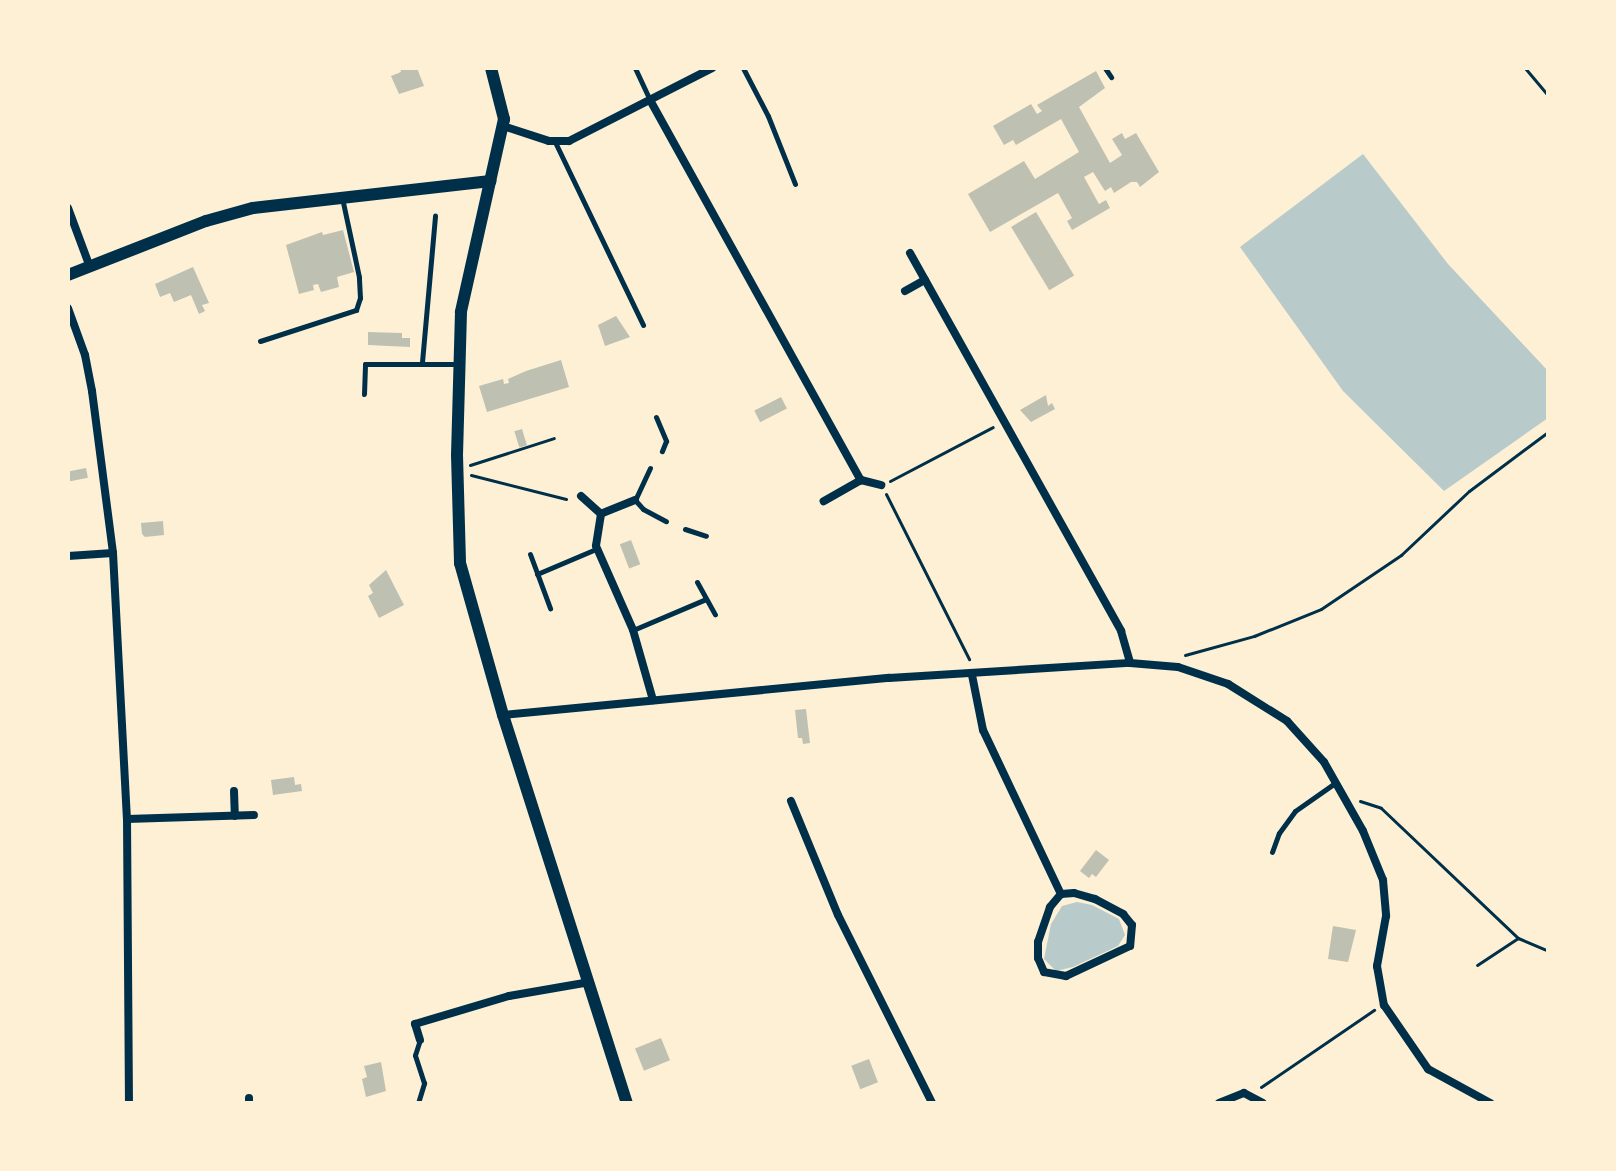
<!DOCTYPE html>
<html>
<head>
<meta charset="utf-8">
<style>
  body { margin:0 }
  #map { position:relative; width:1616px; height:1171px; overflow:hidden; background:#fdf0d5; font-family:Roboto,sans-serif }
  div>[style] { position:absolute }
  .green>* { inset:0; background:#b9caca }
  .building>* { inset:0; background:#bec0b2; transform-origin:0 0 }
  .path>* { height:3px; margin:-1.5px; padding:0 1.5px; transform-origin:1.5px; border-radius:1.5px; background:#003049 }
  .service>* { height:5px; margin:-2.5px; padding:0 2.5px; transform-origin:2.5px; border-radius:2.5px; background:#003049 }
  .minor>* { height:8px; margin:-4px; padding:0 4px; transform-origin:4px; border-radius:4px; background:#003049 }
  .tertiary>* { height:12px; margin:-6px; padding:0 6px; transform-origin:6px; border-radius:6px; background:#003049 }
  span { translate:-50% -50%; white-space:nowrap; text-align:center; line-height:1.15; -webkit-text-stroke:8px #fdf0d5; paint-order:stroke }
  .frame { position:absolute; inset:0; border:70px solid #fdf0d5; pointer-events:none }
</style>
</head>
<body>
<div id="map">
  <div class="green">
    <div style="clip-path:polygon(1363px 154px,1448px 264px,1548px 371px,1548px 418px,1444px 491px,1343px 391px,1240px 247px)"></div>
    <div style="clip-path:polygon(1077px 902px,1092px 905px,1119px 919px,1125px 935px,1118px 946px,1073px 967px,1056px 971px,1044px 959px,1051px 924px,1062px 906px)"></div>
  </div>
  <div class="building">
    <div style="clip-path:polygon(400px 68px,417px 68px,424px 86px,399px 94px,391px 76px,401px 72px)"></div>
    <div style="clip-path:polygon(1096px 71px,1105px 88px,1079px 107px,1110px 163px,1122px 155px,1112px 139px,1122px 133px,1125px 139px,1136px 133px,1159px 172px,1140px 187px,1137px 182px,1131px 182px,1114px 193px,1111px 187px,1105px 191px,1093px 172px,1084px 177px,1099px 204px,1106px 200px,1110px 208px,1072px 230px,1067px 221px,1072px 218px,1058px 193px,990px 232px,968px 194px,1024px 161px,1035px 179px,1079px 152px,1061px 119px,1016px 145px,1013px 140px,1004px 145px,993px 126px,1031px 104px,1037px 114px,1042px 111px,1037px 105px)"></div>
    <div style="left:1036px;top:212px;width:74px;height:29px;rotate:59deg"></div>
    <div style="clip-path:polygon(343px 230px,354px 272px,337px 277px,339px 287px,321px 292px,318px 284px,313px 285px,314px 290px,299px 294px,286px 245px,322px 232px,323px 235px)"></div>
    <div style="clip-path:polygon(193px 267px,209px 303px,202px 305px,205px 311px,199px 314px,191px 295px,174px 302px,170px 293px,160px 297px,155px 284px)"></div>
    <div style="clip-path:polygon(616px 316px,630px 337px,605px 346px,598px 325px)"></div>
    <div style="clip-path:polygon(368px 332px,402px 333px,402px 338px,410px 338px,410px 347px,368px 345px)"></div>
    <div style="clip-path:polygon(561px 360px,569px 387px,487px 412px,479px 386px,503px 379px,504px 384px,509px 383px,508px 379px,526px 371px)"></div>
    <div style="clip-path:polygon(1046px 395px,1048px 406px,1052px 403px,1055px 409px,1031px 422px,1020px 410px)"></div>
    <div style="left:781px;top:397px;width:13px;height:30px;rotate:63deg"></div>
    <div style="left:522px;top:429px;width:17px;height:8px;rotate:73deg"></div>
    <div style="left:86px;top:468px;width:10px;height:18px;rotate:79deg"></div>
    <div style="clip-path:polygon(163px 521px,164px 535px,145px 537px,142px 534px,141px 523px)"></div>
    <div style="left:631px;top:540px;width:26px;height:12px;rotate:69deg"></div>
    <div style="clip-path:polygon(386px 570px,404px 605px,379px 618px,368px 596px,373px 593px,369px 585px)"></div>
    <div style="clip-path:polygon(806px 709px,810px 743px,803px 744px,802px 738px,798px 738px,795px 710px)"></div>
    <div style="clip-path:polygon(294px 777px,295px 785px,301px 784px,302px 791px,273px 795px,271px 780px)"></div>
    <div style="clip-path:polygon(1096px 850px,1109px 860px,1096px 877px,1092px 874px,1089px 878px,1080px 871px)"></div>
    <div style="clip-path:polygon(1333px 926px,1356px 930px,1348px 962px,1328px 959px)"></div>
    <div style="left:661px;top:1038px;width:24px;height:28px;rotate:68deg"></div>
    <div style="left:869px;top:1059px;width:25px;height:19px;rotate:69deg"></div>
    <div style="clip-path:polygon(381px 1062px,386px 1091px,366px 1097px,362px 1079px,367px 1077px,364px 1066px)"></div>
  </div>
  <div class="path">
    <div style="left:1525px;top:68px;width:35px;rotate:50deg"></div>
    <div style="left:470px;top:465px;width:88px;rotate:-17.8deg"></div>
    <div style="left:471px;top:475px;width:98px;rotate:14.2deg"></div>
    <div style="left:890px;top:481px;width:116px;rotate:-27.7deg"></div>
    <div style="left:886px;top:494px;width:185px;rotate:63.3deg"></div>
    <div style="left:1185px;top:655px;width:72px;rotate:-15.4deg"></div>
    <div style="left:1254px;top:636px;width:72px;rotate:-21.9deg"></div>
    <div style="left:1321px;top:609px;width:97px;rotate:-34deg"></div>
    <div style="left:1401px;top:555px;width:93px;rotate:-43.3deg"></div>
    <div style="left:1469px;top:491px;width:99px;rotate:-36.8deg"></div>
    <div style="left:1360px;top:801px;width:22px;rotate:18deg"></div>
    <div style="left:1381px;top:808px;width:189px;rotate:43.5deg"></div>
    <div style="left:1518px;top:938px;width:49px;rotate:146.6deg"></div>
    <div style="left:1518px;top:938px;width:33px;rotate:23deg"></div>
    <div style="left:1261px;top:1087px;width:137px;rotate:-34.3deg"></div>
  </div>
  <div class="service">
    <div style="left:635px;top:68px;width:35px;rotate:65deg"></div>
    <div style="left:743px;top:68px;width:54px;rotate:62.5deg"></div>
    <div style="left:768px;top:116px;width:73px;rotate:68.3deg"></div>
    <div style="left:1105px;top:68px;width:11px;rotate:56deg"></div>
    <div style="left:555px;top:142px;width:203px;rotate:64.3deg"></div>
    <div style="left:260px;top:341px;width:101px;rotate:-17.9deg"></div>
    <div style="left:356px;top:310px;width:13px;rotate:-72deg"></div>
    <div style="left:360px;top:298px;width:21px;rotate:-93deg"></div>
    <div style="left:359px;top:277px;width:81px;rotate:-102.1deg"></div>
    <div style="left:422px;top:362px;width:147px;rotate:-84.9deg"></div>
    <div style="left:364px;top:394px;width:30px;rotate:-88deg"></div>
    <div style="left:365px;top:364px;width:93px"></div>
    <div style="left:656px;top:417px;width:26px;rotate:67deg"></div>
    <div style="left:666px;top:441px;width:11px;rotate:112deg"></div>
    <div style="left:650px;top:468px;width:35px;rotate:115deg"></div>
    <div style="left:635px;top:500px;width:12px;rotate:48deg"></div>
    <div style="left:643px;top:509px;width:26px;rotate:28deg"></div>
    <div style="left:685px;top:529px;width:22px;rotate:18deg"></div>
    <div style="left:530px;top:554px;width:58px;rotate:69.7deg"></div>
    <div style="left:537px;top:574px;width:64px;rotate:-23deg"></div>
    <div style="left:697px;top:582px;width:37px;rotate:61deg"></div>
    <div style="left:633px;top:630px;width:79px;rotate:-23deg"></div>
    <div style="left:1272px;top:852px;width:20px;rotate:-70deg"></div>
    <div style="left:1279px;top:833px;width:27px;rotate:-54deg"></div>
    <div style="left:1295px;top:811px;width:49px;rotate:-35deg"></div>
    <div style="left:418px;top:1103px;width:21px;rotate:-73deg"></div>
    <div style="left:424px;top:1083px;width:29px;rotate:-108deg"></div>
    <div style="left:415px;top:1055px;width:16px;rotate:-72deg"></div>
  </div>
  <div class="minor">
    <div style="left:650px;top:100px;width:435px;rotate:61deg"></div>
    <div style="left:861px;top:480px;width:43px;rotate:150.4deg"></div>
    <div style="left:503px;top:126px;width:48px;rotate:18.1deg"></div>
    <div style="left:549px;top:141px;width:20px"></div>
    <div style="left:569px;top:141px;width:161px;rotate:-27deg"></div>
    <div style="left:68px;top:208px;width:63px;rotate:69.6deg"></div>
    <div style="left:910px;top:253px;width:433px;rotate:60.8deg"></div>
    <div style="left:1121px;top:631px;width:33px;rotate:74deg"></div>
    <div style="left:905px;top:291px;width:23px;rotate:-29deg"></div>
    <div style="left:68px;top:308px;width:50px;rotate:70.1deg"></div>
    <div style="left:85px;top:355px;width:37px;rotate:79deg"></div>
    <div style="left:92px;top:391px;width:163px;rotate:82.6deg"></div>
    <div style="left:113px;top:553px;width:266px;rotate:87deg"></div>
    <div style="left:127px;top:819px;width:284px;rotate:89.6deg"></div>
    <div style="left:861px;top:480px;width:21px;rotate:14deg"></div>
    <div style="left:581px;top:496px;width:27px;rotate:42deg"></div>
    <div style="left:635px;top:500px;width:37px;rotate:158deg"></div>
    <div style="left:601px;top:514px;width:32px;rotate:99deg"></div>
    <div style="left:596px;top:546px;width:92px;rotate:66.2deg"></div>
    <div style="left:633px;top:630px;width:73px;rotate:74.1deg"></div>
    <div style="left:68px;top:556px;width:45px;rotate:-3.8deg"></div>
    <div style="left:972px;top:675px;width:56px;rotate:78.7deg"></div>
    <div style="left:983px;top:730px;width:182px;rotate:64.6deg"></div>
    <div style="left:1061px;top:894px;width:13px;rotate:-4deg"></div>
    <div style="left:1074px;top:893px;width:22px;rotate:16deg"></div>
    <div style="left:1095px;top:899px;width:32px;rotate:28deg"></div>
    <div style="left:1123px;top:914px;width:14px;rotate:51deg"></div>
    <div style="left:1132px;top:925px;width:21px;rotate:95deg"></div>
    <div style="left:1130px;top:946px;width:71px;rotate:154.9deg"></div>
    <div style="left:1066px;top:976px;width:22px;rotate:-170deg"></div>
    <div style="left:1044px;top:972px;width:15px;rotate:-113deg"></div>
    <div style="left:1038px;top:958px;width:16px;rotate:-90deg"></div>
    <div style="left:1038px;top:942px;width:37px;rotate:-71deg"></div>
    <div style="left:1050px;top:907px;width:17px;rotate:-50deg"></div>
    <div style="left:503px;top:715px;width:388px;rotate:-5.5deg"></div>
    <div style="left:889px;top:678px;width:241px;rotate:-3.6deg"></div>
    <div style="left:1130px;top:663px;width:48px;rotate:4.8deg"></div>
    <div style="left:1178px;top:667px;width:53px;rotate:18.8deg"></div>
    <div style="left:1228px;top:684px;width:70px;rotate:32.1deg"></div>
    <div style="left:1287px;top:721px;width:55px;rotate:47.9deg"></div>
    <div style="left:1324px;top:762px;width:79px;rotate:60.5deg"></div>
    <div style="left:1363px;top:831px;width:53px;rotate:67.8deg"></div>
    <div style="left:1383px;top:880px;width:36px;rotate:85deg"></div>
    <div style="left:1386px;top:916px;width:51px;rotate:100.2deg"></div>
    <div style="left:1377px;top:966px;width:40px;rotate:80deg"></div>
    <div style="left:1384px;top:1005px;width:78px;rotate:55.5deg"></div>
    <div style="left:1428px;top:1069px;width:71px;rotate:28.7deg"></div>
    <div style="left:234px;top:791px;width:25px;rotate:88deg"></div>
    <div style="left:791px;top:801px;width:123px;rotate:67.6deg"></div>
    <div style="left:838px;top:915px;width:210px;rotate:63.4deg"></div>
    <div style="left:127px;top:819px;width:127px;rotate:-1.8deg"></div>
    <div style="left:420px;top:1040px;width:17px;rotate:-107deg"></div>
    <div style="left:415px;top:1024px;width:98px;rotate:-16.6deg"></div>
    <div style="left:509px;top:996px;width:82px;rotate:-9.8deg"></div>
    <div style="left:249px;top:1098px;width:5px;rotate:90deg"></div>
    <div style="left:1219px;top:1103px;width:27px;rotate:-22deg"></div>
    <div style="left:1244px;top:1093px;width:21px;rotate:28deg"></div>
  </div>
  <div class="tertiary">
    <div style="left:491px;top:68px;width:53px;rotate:75.7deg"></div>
    <div style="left:504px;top:119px;width:198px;rotate:102.6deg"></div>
    <div style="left:461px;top:312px;width:143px;rotate:91.6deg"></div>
    <div style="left:457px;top:455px;width:108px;rotate:88.4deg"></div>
    <div style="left:460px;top:563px;width:158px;rotate:74.2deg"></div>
    <div style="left:503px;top:715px;width:407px;rotate:72.3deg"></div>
    <div style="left:68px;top:275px;width:148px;rotate:-21.4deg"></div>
    <div style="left:206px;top:221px;width:49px;rotate:-15.5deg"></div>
    <div style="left:253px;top:208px;width:239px;rotate:-6.5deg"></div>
  </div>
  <div class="frame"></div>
</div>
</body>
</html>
